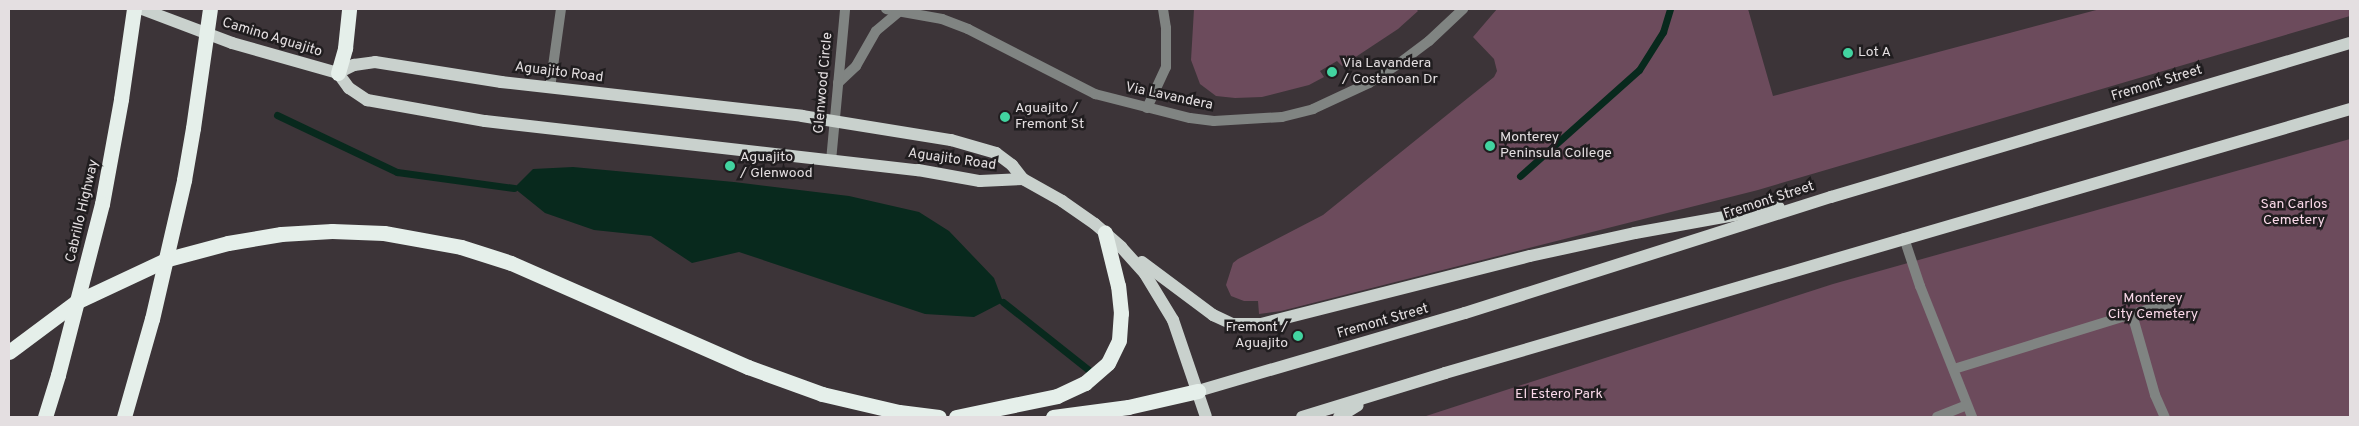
<!DOCTYPE html>
<html>
<head>
<meta charset="utf-8">
<style>
  body { margin:0 }
  #map { position:relative; width:2359px; height:426px; overflow:hidden; background:#3c3438; font-family:Overpass,sans-serif }
  div>[style] { position:absolute }
  .green>* { inset:0; background:#6c4b5c }
  .water>* { inset:0; background:#08291d }
  .stream>* { height:7px; margin:-3.5px; padding:0 3.5px; transform-origin:3.5px; border-radius:3.5px; background:#08291d }
  .service>* { height:10px; margin:-5px; padding:0 5px; transform-origin:5px; border-radius:5px; background:#808482 }
  .minor>* { height:10px; margin:-5px; padding:0 5px; transform-origin:5px; border-radius:5px; background:#808482 }
  .primary>* { height:12px; margin:-6px; padding:0 6px; transform-origin:6px; border-radius:6px; background:#c9d1cd }
  .motorway>* { height:15px; margin:-7.5px; padding:0 7.5px; transform-origin:7.5px; border-radius:7.5px; background:#e5efea }
  .motorway-bridge>* { height:15px; margin:-7.5px; padding:0 7.5px; transform-origin:7.5px; border-radius:7.5px; background:#e5efea }
  .dots>* { width:14px; height:14px; translate:-50% -50%; box-sizing:border-box; border:2px solid #201d1f; border-radius:50% }
  span { translate:-50% -50%; white-space:nowrap; text-align:center; line-height:1.15; -webkit-text-stroke:5px #201d1f; paint-order:stroke }
  .street-label { font-size:14px; color:#e4dfe1 }
  .poi-label { font-size:14px; color:#e4dfe1 }
  .left { translate:0 -50%; text-align:left }
  .right { translate:-100% -50%; text-align:right }
  .park-label { font-size:14px; color:#fad9e9 }
  .frame { position:absolute; inset:0; border:10px solid #e4dfe1; pointer-events:none }
</style>
</head>
<body>
<div id="map">
  <div class="green">
    <div style="clip-path:polygon(1194px 9px,1416px 9px,1418px 11px,1398px 29px,1342px 66px,1337px 61px,1320px 71px,1324px 77px,1309px 85px,1262px 97px,1235px 98px,1216px 96px,1200px 84px,1191px 60px)"></div>
    <div style="clip-path:polygon(1497px 9px,1748px 9px,1773px 96px,2100px 9px,2350px 9px,2350px 16px,1758px 190px,1281px 311px,1259px 314px,1258px 301px,1244px 301px,1231px 296px,1226px 285px,1233px 263px,1238px 259px,1323px 215px,1494px 77px,1497px 71px,1494px 59px,1473px 37px)"></div>
    <div style="clip-path:polygon(2350px 139px,2350px 417px,1423px 417px,1833px 284px)"></div>
  </div>
  <div class="water">
    <div style="clip-path:polygon(573px 167px,734px 182px,849px 196px,919px 212px,949px 231px,994px 278px,1003px 302px,974px 317px,925px 314px,739px 252px,692px 263px,651px 236px,594px 230px,545px 213px,514px 188px,533px 169px)"></div>
  </div>
  <div class="stream">
    <div style="left:277px;top:115px;width:133px;rotate:25.4deg"></div>
    <div style="left:397px;top:172px;width:118px;rotate:7.8deg"></div>
    <div style="left:1520px;top:176px;width:159px;rotate:-41.7deg"></div>
    <div style="left:1639px;top:70px;width:45px;rotate:-57.7deg"></div>
    <div style="left:1663px;top:32px;width:24px;rotate:-73deg"></div>
    <div style="left:1003px;top:302px;width:111px;rotate:38.4deg"></div>
  </div>
  <div class="service">
    <div style="left:1904px;top:238px;width:51px;rotate:71.6deg"></div>
    <div style="left:1920px;top:286px;width:141px;rotate:68.3deg"></div>
    <div style="left:2132px;top:314px;width:41px;rotate:-15.4deg"></div>
    <div style="left:1954px;top:369px;width:186px;rotate:-17.2deg"></div>
    <div style="left:2132px;top:314px;width:84px;rotate:74.1deg"></div>
    <div style="left:2155px;top:395px;width:24px;rotate:66deg"></div>
    <div style="left:1937px;top:417px;width:32px;rotate:-22deg"></div>
  </div>
  <div class="minor">
    <div style="left:886px;top:9px;width:57px;rotate:10.1deg"></div>
    <div style="left:942px;top:19px;width:28px;rotate:21deg"></div>
    <div style="left:968px;top:29px;width:143px;rotate:27.1deg"></div>
    <div style="left:1095px;top:94px;width:98px;rotate:14.2deg"></div>
    <div style="left:1190px;top:118px;width:24px;rotate:7deg"></div>
    <div style="left:1214px;top:121px;width:68px;rotate:-3.4deg"></div>
    <div style="left:1282px;top:117px;width:32px;rotate:-14deg"></div>
    <div style="left:1313px;top:109px;width:62px;rotate:-24.9deg"></div>
    <div style="left:1369px;top:83px;width:38px;rotate:-33deg"></div>
    <div style="left:1401px;top:62px;width:35px;rotate:-37deg"></div>
    <div style="left:1429px;top:41px;width:47px;rotate:-43.3deg"></div>
    <div style="left:838px;top:83px;width:25px;rotate:-43deg"></div>
    <div style="left:856px;top:66px;width:40px;rotate:-60.3deg"></div>
    <div style="left:876px;top:31px;width:31px;rotate:-40deg"></div>
    <div style="left:550px;top:88px;width:80px;rotate:-82.1deg"></div>
    <div style="left:1147px;top:108px;width:45px;rotate:-65.1deg"></div>
    <div style="left:1166px;top:67px;width:39px;rotate:-90deg"></div>
    <div style="left:1166px;top:28px;width:19px;rotate:-99deg"></div>
    <div style="left:831px;top:161px;width:153px;rotate:-84.7deg"></div>
  </div>
  <div class="primary">
    <div style="left:142px;top:9px;width:96px;rotate:20.7deg"></div>
    <div style="left:232px;top:43px;width:110px;rotate:15.8deg"></div>
    <div style="left:338px;top:73px;width:18px;rotate:-27deg"></div>
    <div style="left:354px;top:65px;width:21px;rotate:-8deg"></div>
    <div style="left:375px;top:62px;width:128px;rotate:9deg"></div>
    <div style="left:501px;top:82px;width:303px;rotate:6.4deg"></div>
    <div style="left:802px;top:116px;width:151px;rotate:9.2deg"></div>
    <div style="left:951px;top:140px;width:47px;rotate:16.1deg"></div>
    <div style="left:996px;top:153px;width:20px;rotate:37deg"></div>
    <div style="left:1012px;top:165px;width:18px;rotate:52deg"></div>
    <div style="left:1023px;top:179px;width:45px;rotate:29.4deg"></div>
    <div style="left:1062px;top:201px;width:40px;rotate:34.9deg"></div>
    <div style="left:1095px;top:224px;width:35px;rotate:41deg"></div>
    <div style="left:1121px;top:247px;width:36px;rotate:48deg"></div>
    <div style="left:1145px;top:274px;width:54px;rotate:58.7deg"></div>
    <div style="left:1173px;top:320px;width:102px;rotate:71.2deg"></div>
    <div style="left:338px;top:73px;width:19px;rotate:54deg"></div>
    <div style="left:349px;top:88px;width:22px;rotate:34deg"></div>
    <div style="left:367px;top:100px;width:120px;rotate:10.1deg"></div>
    <div style="left:485px;top:121px;width:436px;rotate:6.5deg"></div>
    <div style="left:918px;top:170px;width:63px;rotate:10.1deg"></div>
    <div style="left:980px;top:181px;width:43px;rotate:-2.7deg"></div>
    <div style="left:1142px;top:262px;width:89px;rotate:36.7deg"></div>
    <div style="left:1213px;top:315px;width:21px;rotate:25deg"></div>
    <div style="left:1232px;top:324px;width:29px"></div>
    <div style="left:1261px;top:324px;width:277px;rotate:-14.2deg"></div>
    <div style="left:1530px;top:256px;width:107px;rotate:-12.4deg"></div>
    <div style="left:1635px;top:233px;width:146px;rotate:-10.2deg"></div>
    <div style="left:1198px;top:391px;width:278px;rotate:-16.3deg"></div>
    <div style="left:1465px;top:313px;width:384px;rotate:-17.6deg"></div>
    <div style="left:1831px;top:197px;width:541px;rotate:-16.53deg"></div>
    <div style="left:1302px;top:417px;width:150px;rotate:-17.1deg"></div>
    <div style="left:1445px;top:373px;width:943px;rotate:-16.26deg"></div>
    <div style="left:1339px;top:417px;width:22px;rotate:-32deg"></div>
  </div>
  <div class="motorway">
    <div style="left:338px;top:73px;width:26px;rotate:-74deg"></div>
    <div style="left:345px;top:48px;width:39px;rotate:-84deg"></div>
    <div style="left:184px;top:180px;width:53px;rotate:-80.2deg"></div>
    <div style="left:102px;top:204px;width:107px;rotate:-79.7deg"></div>
    <div style="left:121px;top:99px;width:91px;rotate:-81.8deg"></div>
    <div style="left:9px;top:352px;width:84px;rotate:-36.7deg"></div>
    <div style="left:76px;top:302px;width:102px;rotate:-25.1deg"></div>
    <div style="left:168px;top:259px;width:62px;rotate:-14.9deg"></div>
    <div style="left:228px;top:243px;width:54px;rotate:-9.6deg"></div>
    <div style="left:281px;top:234px;width:51px;rotate:-3.4deg"></div>
    <div style="left:332px;top:231px;width:52px;rotate:2.2deg"></div>
    <div style="left:384px;top:233px;width:78px;rotate:10.3deg"></div>
    <div style="left:461px;top:247px;width:52px;rotate:17.7deg"></div>
    <div style="left:511px;top:263px;width:259px;rotate:23.7deg"></div>
    <div style="left:748px;top:367px;width:79px;rotate:20deg"></div>
    <div style="left:822px;top:394px;width:79px;rotate:13.2deg"></div>
    <div style="left:899px;top:412px;width:40px;rotate:7.1deg"></div>
    <div style="left:45px;top:417px;width:44px;rotate:-72.8deg"></div>
    <div style="left:124px;top:417px;width:102px;rotate:-74.1deg"></div>
    <div style="left:956px;top:417px;width:103px;rotate:-11.7deg"></div>
    <div style="left:1057px;top:396px;width:31px;rotate:-25deg"></div>
    <div style="left:1085px;top:383px;width:30px;rotate:-41deg"></div>
    <div style="left:1108px;top:363px;width:25px;rotate:-64deg"></div>
    <div style="left:1119px;top:340px;width:27px;rotate:-86deg"></div>
    <div style="left:1121px;top:313px;width:27px;rotate:-96deg"></div>
    <div style="left:1118px;top:286px;width:55px;rotate:-103.8deg"></div>
    <div style="left:1053px;top:417px;width:76px;rotate:-7.6deg"></div>
    <div style="left:1128px;top:407px;width:72px;rotate:-12.9deg"></div>
  </div>
  <div class="motorway-bridge">
    <div style="left:193px;top:128px;width:120px;rotate:-81.9deg"></div>
    <div style="left:152px;top:319px;width:143px;rotate:-77deg"></div>
    <div style="left:58px;top:375px;width:177px;rotate:-75.6deg"></div>
  </div>
  <div class="dots">
    <div style="left:1848px;top:53px;background:#42d4a0"></div>
    <div style="left:1332px;top:72px;background:#42d4a0"></div>
    <div style="left:1005px;top:117px;background:#42d4a0"></div>
    <div style="left:1490px;top:146px;background:#42d4a0"></div>
    <div style="left:730px;top:166px;background:#42d4a0"></div>
    <div style="left:1298px;top:336px;background:#42d4a0"></div>
  </div>
  <div class="street-label">
    <span style="left:272px;top:38px;rotate:17deg">Camino Aguajito</span>
    <span style="left:559px;top:73px;rotate:7deg">Aguajito Road</span>
    <span style="left:824px;top:83px;rotate:-85deg">Glenwood Circle</span>
    <span style="left:2157px;top:84px;rotate:-17deg">Fremont Street</span>
    <span style="left:1169px;top:97px;rotate:12deg">Via Lavandera</span>
    <span style="left:952px;top:160px;rotate:8deg">Aguajito Road</span>
    <span style="left:1769px;top:201px;rotate:-18deg">Fremont Street</span>
    <span style="left:83px;top:211px;rotate:-77deg">Cabrillo Highway</span>
    <span style="left:1383px;top:322px;rotate:-16deg">Fremont Street</span>
  </div>
  <div class="poi-label">
    <span class="left" style="left:1858px;top:53px">Lot A</span>
    <span class="left" style="left:1342px;top:72px">Via Lavandera<br>/ Costanoan Dr</span>
    <span class="left" style="left:1015px;top:117px">Aguajito /<br>Fremont St</span>
    <span class="left" style="left:1500px;top:146px">Monterey<br>Peninsula College</span>
    <span class="left" style="left:740px;top:166px">Aguajito<br>/ Glenwood</span>
    <span class="right" style="left:1288px;top:336px">Fremont /<br>Aguajito</span>
  </div>
  <div class="park-label">
    <span style="left:2294px;top:213px">San Carlos<br>Cemetery</span>
    <span style="left:2153px;top:307px">Monterey<br>City Cemetery</span>
    <span style="left:1559px;top:395px">El Estero Park</span>
  </div>
  <div class="frame"></div>
</div>
</body>
</html>
